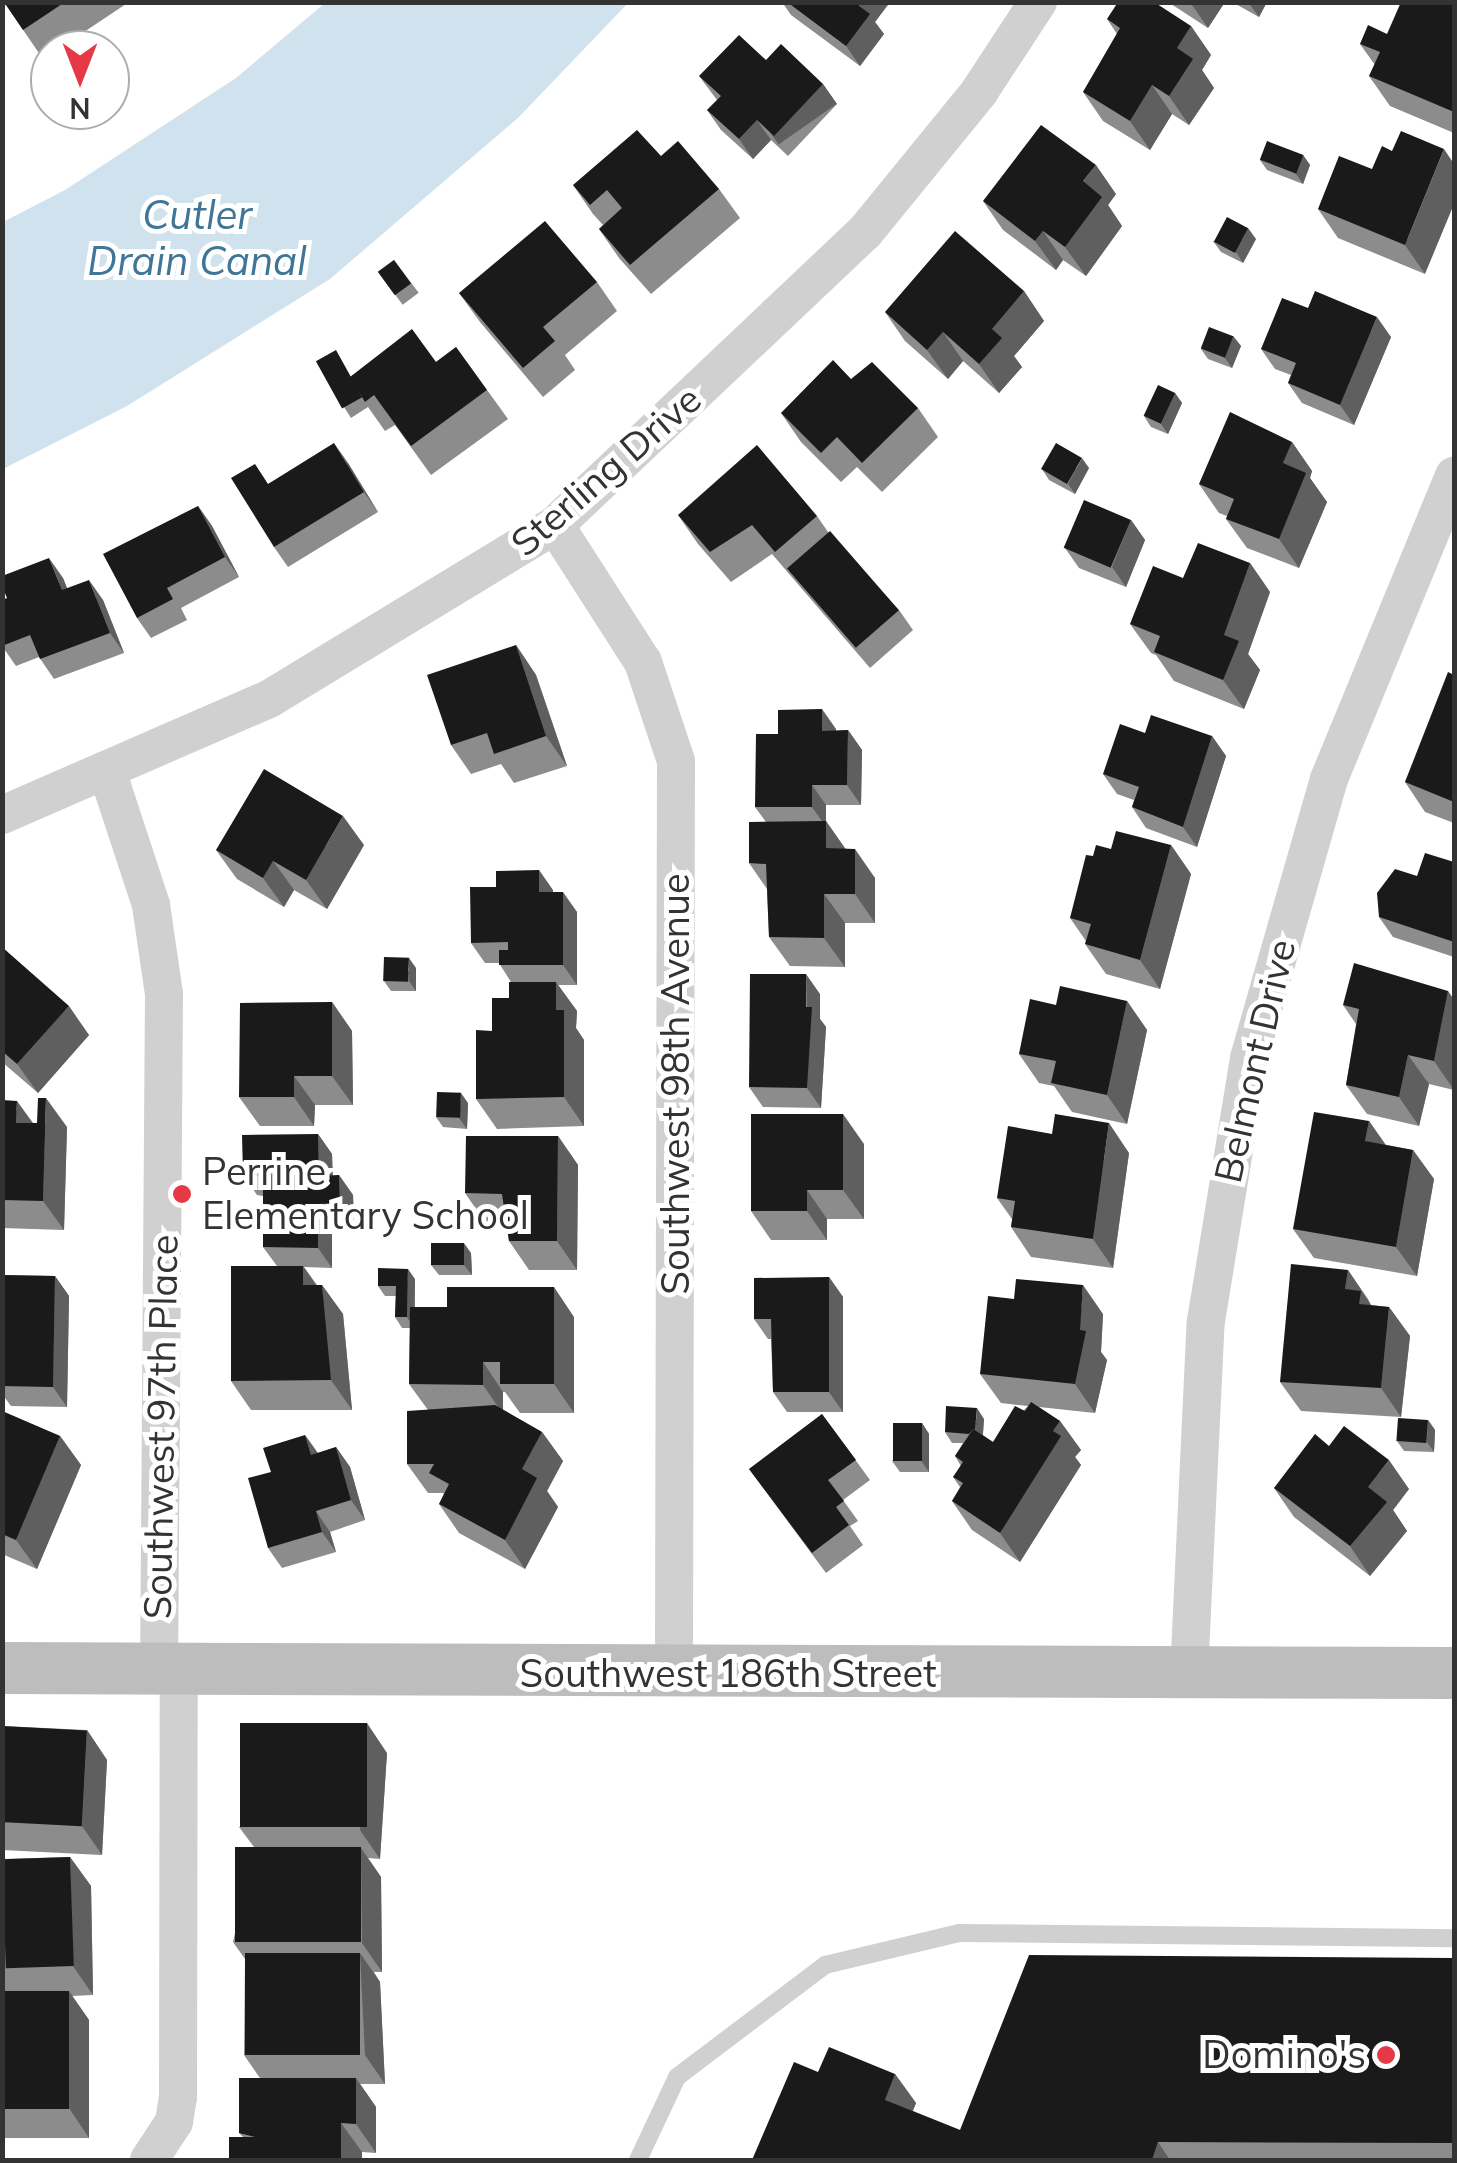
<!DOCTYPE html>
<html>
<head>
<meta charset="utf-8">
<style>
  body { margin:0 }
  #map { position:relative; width:1457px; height:2163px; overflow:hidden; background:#fff; font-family:Mulish,sans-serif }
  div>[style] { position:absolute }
  .water>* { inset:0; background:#cfe2ee }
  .lane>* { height:18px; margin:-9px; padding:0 9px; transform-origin:9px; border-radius:9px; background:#d0d0d0 }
  .street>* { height:38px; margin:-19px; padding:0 19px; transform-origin:19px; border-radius:19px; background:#d0d0d0 }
  .secondary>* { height:52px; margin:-26px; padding:0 26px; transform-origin:26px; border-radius:26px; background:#bdbdbd }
  .wall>* { inset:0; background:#8c8c8c; transform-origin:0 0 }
  .shaded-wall>* { inset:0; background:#5f5f5f; transform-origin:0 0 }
  .building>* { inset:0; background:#1a1a1a; transform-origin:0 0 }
  .dots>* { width:28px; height:28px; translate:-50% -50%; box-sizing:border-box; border:5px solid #fff; border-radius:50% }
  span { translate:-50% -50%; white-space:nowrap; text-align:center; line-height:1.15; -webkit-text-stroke:10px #fff; paint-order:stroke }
  .street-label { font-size:38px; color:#333 }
  .poi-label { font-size:38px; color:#333 }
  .left { translate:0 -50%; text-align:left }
  .right { translate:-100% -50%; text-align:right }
  .water-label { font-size:40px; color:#3f7597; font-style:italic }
  .frame { position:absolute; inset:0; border:5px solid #333; pointer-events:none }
  .north { position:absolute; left:30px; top:30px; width:100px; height:100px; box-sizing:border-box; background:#fff; border:2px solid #adadad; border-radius:50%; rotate:180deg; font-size:28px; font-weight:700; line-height:40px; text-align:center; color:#333 }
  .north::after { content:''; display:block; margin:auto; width:35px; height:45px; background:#e63946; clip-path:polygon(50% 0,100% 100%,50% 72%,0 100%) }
</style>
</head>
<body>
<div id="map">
  <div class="water">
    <div style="clip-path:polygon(325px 3px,628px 3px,518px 118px,330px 279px,127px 406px,3px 469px,3px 222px,65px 190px,236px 78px)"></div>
  </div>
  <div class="lane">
    <div style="left:638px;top:2160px;width:92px;rotate:-64.8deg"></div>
    <div style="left:677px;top:2077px;width:186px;rotate:-37.1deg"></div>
    <div style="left:825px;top:1965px;width:138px;rotate:-13.4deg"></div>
    <div style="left:959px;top:1933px;width:495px;rotate:0.6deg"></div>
  </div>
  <div class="street">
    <div style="left:555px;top:525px;width:163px;rotate:57.3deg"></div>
    <div style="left:643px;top:662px;width:104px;rotate:71.6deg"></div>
    <div style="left:676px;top:761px;width:914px;rotate:90.13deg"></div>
    <div style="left:108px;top:774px;width:138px;rotate:71.8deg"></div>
    <div style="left:151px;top:905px;width:90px;rotate:81.7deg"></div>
    <div style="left:164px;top:994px;width:675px;rotate:90.42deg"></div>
    <div style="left:2px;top:815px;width:291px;rotate:-23.5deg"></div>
    <div style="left:269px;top:699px;width:335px;rotate:-31.3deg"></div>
    <div style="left:555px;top:525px;width:427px;rotate:-43.4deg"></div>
    <div style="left:865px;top:232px;width:181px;rotate:-50.8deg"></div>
    <div style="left:979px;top:92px;width:108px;rotate:-56.8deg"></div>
    <div style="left:1189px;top:1675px;width:354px;rotate:-87.3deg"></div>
    <div style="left:1206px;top:1321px;width:266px;rotate:-80.7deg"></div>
    <div style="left:1249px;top:1058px;width:290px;rotate:-74deg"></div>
    <div style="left:1329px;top:779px;width:328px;rotate:-67.6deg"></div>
    <div style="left:149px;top:2160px;width:45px;rotate:-56.7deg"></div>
    <div style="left:174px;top:2122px;width:25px;rotate:-81deg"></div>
    <div style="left:178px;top:2097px;width:428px;rotate:-89.9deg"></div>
  </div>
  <div class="secondary">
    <div style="left:2px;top:1668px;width:1452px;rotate:0.2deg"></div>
  </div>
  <div class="wall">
    <div style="clip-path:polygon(4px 2px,129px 2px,57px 50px,50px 50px,50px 55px,43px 59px)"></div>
    <div style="clip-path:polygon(782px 2px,890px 2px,875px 22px,884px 34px,860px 66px,791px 15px)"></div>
    <div style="clip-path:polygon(1168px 2px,1225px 2px,1208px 28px)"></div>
    <div style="clip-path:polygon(1232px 2px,1267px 2px,1259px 17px)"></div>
    <div style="clip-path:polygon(1454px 2px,1454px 133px,1390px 106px,1369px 76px,1375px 65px,1360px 44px,1387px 34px)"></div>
    <div style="clip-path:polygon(1107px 19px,1191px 26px,1211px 55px,1202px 70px,1214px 88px,1189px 125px,1172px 114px,1150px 150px,1103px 121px,1083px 92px,1117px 34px)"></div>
    <div style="clip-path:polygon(766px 60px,823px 84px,837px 104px,788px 156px,771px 140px,753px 159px,721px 130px,707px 110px,717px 100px,699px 76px)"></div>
    <div style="clip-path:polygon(1303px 155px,1310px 165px,1303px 184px,1267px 170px,1260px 160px)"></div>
    <div style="clip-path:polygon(661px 156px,719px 189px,740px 218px,651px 294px,619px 258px,599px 229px,603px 225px,593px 214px,573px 185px)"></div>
    <div style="clip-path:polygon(1372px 169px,1425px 274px,1338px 238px,1318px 209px)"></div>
    <div style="clip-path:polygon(1116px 194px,1108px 205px,1122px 226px,1086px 276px,1063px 260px,1056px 270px,1003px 230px,983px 201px)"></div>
    <div style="clip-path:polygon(1256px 239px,1243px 263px,1221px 252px,1213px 241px)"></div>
    <div style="left:394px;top:260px;width:41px;height:20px;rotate:53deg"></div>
    <div style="clip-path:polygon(597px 282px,617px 311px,565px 355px,575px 370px,543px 397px,480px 322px,459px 293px)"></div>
    <div style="clip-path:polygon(1024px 291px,1044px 321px,1014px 356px,1022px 367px,999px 393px,963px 361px,948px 379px,905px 341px,885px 312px)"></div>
    <div style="clip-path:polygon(1308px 308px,1391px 337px,1354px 425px,1302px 403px,1288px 383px,1291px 375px,1275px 369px,1261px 349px)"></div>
    <div style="clip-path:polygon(1233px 336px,1241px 346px,1232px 368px,1208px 359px,1201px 349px)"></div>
    <div style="clip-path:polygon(456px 347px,508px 419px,431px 475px,395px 425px,385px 431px,368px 407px,351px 418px,344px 407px,352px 375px,436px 362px)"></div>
    <div style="clip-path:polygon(851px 379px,918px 408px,938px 437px,882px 492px,857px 467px,841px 482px,801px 442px,781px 413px)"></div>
    <div style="clip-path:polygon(1175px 393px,1182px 403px,1168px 434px,1151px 427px,1144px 416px)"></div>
    <div style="clip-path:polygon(1292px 442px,1312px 471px,1310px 478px,1327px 502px,1299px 568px,1247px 548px,1226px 519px,1227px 516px,1219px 513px,1199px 484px)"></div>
    <div style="clip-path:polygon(348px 463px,378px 512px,288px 567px,274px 547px,269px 483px)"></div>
    <div style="clip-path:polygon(1089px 468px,1075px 494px,1049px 480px,1042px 469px)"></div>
    <div style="clip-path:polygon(198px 506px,212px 526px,239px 577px,181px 608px,187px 620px,151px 638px,137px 618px)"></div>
    <div style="clip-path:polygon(678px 515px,817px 516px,828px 532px,899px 610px,913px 630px,870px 668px,772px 554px,731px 582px,698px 544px)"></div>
    <div style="clip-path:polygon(1131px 520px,1145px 540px,1126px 587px,1079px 568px,1065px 548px)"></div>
    <div style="clip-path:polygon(1250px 563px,1270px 592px,1248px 654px,1260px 670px,1244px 709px,1174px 681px,1156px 655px,1151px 653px,1130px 624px,1183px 578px)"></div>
    <div style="clip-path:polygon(63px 578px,67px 588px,103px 600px,124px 653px,54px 679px,39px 657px,16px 666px,2px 646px)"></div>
    <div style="clip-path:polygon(516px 645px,536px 675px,567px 766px,514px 783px,501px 764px,471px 774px,451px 745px)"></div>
    <div style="clip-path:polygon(1454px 675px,1454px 823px,1425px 812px,1405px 782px)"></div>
    <div style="clip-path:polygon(836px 729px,836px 731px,848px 730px,862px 750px,861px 805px,826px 805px,826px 821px,845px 848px,875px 878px,875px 923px,845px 923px,845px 967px,790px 966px,769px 937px,767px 889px,749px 863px,766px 822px,755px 807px,778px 734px)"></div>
    <div style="clip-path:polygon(1145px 733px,1212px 736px,1226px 756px,1197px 847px,1146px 828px,1132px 807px,1134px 800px,1117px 794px,1103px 774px)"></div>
    <div style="clip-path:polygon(364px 845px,327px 909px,294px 890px,284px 907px,237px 879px,216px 850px)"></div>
    <div style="clip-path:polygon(1171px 845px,1191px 874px,1160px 989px,1106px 974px,1085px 944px,1086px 941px,1070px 918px,1093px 856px,1111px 849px)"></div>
    <div style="clip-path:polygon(1454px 862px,1454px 957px,1393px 937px,1379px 917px,1417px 876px)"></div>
    <div style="clip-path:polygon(539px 870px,553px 892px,577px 912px,577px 985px,558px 985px,577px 1011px,576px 1028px,584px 1040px,584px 1126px,497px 1129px,476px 1099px,492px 1031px,509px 998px,511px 982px,499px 963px,485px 963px,471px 943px,496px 887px)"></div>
    <div style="clip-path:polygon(2px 947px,89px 1035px,38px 1093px,2px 1062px)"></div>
    <div style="clip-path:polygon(416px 968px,416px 991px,391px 991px,384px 981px)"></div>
    <div style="clip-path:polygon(1448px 991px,1454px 1000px,1454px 1090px,1429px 1084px,1419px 1126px,1367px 1114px,1346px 1085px,1356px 1024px,1343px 1005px)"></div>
    <div style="clip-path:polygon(820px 994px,820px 1019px,826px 1027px,821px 1108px,763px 1107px,749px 1087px)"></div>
    <div style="clip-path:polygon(1127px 1001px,1147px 1030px,1127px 1124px,1072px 1112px,1054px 1086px,1039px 1083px,1019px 1054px,1056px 1005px)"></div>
    <div style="clip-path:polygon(332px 1002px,352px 1031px,353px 1105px,315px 1105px,314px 1126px,260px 1126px,239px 1097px)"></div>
    <div style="clip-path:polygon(2px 1100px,33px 1123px,67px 1127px,64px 1230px,2px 1228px)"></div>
    <div style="clip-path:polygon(468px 1103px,467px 1129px,443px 1127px,436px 1117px)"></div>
    <div style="clip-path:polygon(1369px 1121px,1386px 1145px,1413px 1150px,1434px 1179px,1417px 1276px,1314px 1258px,1293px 1229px)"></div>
    <div style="clip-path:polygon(318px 1134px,332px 1154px,333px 1176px,339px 1175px,353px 1195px,354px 1223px,332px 1224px,332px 1268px,304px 1267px,317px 1285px,322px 1285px,343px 1314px,352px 1410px,251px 1410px,231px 1381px,277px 1266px,263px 1247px,263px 1196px,257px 1195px,243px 1175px)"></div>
    <div style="clip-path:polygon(558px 1136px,578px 1165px,577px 1270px,529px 1270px,509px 1241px,506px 1223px,485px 1222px,465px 1193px)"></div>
    <div style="clip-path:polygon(864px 1144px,864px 1219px,827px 1219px,827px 1240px,771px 1240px,751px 1211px)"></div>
    <div style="clip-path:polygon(1129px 1153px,1113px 1268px,1031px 1257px,1011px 1227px,1012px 1219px,997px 1198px)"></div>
    <div style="clip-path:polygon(471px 1253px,472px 1275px,439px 1275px,431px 1265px)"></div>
    <div style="clip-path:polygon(1348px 1270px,1368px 1299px,1371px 1305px,1389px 1307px,1410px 1336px,1401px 1417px,1301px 1411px,1280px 1382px)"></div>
    <div style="clip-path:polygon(2px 1275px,55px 1276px,69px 1296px,67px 1407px,11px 1406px,2px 1394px)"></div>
    <div style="clip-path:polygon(829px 1277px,843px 1297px,843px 1412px,787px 1412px,773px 1392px,771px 1339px,768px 1339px,754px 1319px)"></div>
    <div style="clip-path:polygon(415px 1279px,415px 1307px,574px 1317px,574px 1413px,520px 1413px,505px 1392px,503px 1392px,503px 1410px,542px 1432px,563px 1461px,547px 1491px,558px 1507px,525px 1569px,459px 1533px,439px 1504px,444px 1494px,443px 1493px,428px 1493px,407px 1464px,428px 1410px,409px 1384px,410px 1328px,402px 1328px,395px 1317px,396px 1296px,385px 1296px,378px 1286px)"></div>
    <div style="clip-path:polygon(1014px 1299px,1103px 1314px,1101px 1352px,1107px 1360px,1095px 1413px,1039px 1407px,1060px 1421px,1081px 1450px,1075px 1457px,1081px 1465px,1020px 1562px,972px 1530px,952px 1501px,960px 1487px,953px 1477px,961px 1466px,955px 1456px,963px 1443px,952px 1443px,945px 1432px,984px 1419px,983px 1435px,993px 1442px,1028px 1406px,1001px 1403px,980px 1374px)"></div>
    <div style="clip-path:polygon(2px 1411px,60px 1436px,81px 1465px,37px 1569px,2px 1554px)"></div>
    <div style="clip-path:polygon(822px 1414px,870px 1480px,843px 1500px,858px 1521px,850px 1526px,863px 1545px,826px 1573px,749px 1469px)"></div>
    <div style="clip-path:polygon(1428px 1420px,1435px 1430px,1434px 1452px,1404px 1451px,1397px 1441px)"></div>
    <div style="clip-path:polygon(922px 1423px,929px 1434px,929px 1472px,900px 1472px,892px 1461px)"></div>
    <div style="clip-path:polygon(305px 1435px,318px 1453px,336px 1447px,350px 1467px,365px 1520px,330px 1532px,336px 1552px,282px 1568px,268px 1548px,271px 1472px)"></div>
    <div style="clip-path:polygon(1329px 1446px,1409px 1489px,1393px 1510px,1407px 1531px,1370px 1576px,1294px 1517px,1274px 1488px)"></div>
    <div style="clip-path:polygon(2px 1726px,87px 1730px,107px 1760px,102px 1855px,2px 1850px)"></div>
    <div style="clip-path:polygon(387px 1753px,380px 1859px,368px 1858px,381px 1877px,382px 1972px,374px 1972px,380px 1982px,385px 2084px,360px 2084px,376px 2107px,376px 2153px,362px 2152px,362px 2160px,229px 2160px,243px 2137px,239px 2133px,260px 2078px,244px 2055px,245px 1959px,233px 1942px,254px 1847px,239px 1827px)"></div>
    <div style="clip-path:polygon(70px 1857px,91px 1886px,93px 1995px,72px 1996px,89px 2020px,89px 2138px,2px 2138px,2px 1859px)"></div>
    <div style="clip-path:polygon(1454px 1958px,1454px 2160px,752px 2160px,818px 2072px,895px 2074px,916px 2103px,913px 2111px,960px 2130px)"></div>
  </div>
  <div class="shaded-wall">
    <div style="clip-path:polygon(861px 2px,890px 2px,875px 22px,884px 34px,860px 66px,846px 46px)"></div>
    <div style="clip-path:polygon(1190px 2px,1225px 2px,1208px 28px)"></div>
    <div style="clip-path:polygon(1248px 2px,1267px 2px,1259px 17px)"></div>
    <div style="clip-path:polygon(1191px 26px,1211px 55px,1202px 70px,1214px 88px,1189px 125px,1169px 96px,1177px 48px)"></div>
    <div style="left:823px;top:84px;width:24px;height:71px;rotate:55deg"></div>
    <div style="clip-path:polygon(1152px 85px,1172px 114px,1150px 150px,1130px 121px)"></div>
    <div style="clip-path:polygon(757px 120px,771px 140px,753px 159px,739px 139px)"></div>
    <div style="clip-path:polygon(1444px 149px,1454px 164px,1454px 204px,1425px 274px,1405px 245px)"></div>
    <div style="clip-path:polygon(1303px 155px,1310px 165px,1303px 184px,1296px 174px)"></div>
    <div style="clip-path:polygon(1096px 165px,1116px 194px,1108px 205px,1122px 226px,1086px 276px,1065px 247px,1083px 181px)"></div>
    <div style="clip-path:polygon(1248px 228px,1256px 239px,1243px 263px,1236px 252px)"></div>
    <div style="clip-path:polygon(1043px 231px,1063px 260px,1056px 270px,1035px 241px)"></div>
    <div style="clip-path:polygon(1024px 291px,1044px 321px,1014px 356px,1022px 367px,999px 393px,979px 364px,992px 329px)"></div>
    <div style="clip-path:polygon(1377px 317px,1391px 337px,1354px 425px,1340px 405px)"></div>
    <div style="clip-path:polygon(943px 332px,963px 361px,948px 379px,927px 350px)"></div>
    <div style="clip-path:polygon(1233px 336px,1241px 346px,1232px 368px,1225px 358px)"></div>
    <div style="clip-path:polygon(1175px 393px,1182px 403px,1168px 434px,1161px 424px)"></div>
    <div style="clip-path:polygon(1292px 442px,1312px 471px,1310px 478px,1327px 502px,1299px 568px,1279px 539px,1283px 463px)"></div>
    <div style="clip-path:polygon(334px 443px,348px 463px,378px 512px,364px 492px)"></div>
    <div style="clip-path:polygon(1082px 458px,1089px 468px,1075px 494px,1068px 484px)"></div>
    <div style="clip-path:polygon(198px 506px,212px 526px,239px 577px,225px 557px)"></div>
    <div style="clip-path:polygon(1131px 520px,1145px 540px,1126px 587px,1112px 567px)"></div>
    <div style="clip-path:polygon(49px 558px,63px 578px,76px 611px,62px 590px)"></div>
    <div style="clip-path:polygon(1250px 563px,1270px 592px,1248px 654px,1260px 670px,1244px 709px,1223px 680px,1224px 635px)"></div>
    <div style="clip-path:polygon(89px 580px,103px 600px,124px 653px,110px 633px)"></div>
    <div style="clip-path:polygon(516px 645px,536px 675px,567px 766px,546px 736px)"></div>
    <div style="clip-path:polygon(822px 709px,836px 729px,836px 751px,822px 731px)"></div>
    <div style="clip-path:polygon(848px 730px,862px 750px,861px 805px,847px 785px)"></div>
    <div style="clip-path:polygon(1212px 736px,1226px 756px,1197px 847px,1183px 827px)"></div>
    <div style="clip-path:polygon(812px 785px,826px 805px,826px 827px,812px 807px)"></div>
    <div style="clip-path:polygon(343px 816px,364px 845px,327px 909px,306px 880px)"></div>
    <div style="clip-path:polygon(826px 821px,846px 850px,826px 848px)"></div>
    <div style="clip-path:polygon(1171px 845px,1191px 874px,1160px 989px,1140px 960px)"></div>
    <div style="clip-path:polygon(855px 849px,875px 878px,875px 923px,855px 894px)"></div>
    <div style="clip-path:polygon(273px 861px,294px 890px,284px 907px,263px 878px)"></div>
    <div style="clip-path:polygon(539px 870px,553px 890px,553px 912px,539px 892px)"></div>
    <div style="clip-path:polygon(563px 892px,577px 912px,577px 985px,563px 965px)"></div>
    <div style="clip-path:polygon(824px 894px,845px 923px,845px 967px,824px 938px)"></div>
    <div style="clip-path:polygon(409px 958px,416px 968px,416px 991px,409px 981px)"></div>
    <div style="clip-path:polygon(806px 974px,820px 994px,820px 1019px,826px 1027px,821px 1108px,807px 1088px)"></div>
    <div style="clip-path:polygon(556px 982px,577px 1011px,576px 1028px,584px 1040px,584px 1126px,564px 1097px,556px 1010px)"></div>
    <div style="clip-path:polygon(1448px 991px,1454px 1000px,1454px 1090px,1434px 1061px)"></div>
    <div style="clip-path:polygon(1127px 1001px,1147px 1030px,1127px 1124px,1107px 1095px)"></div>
    <div style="clip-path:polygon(332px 1002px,352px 1031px,353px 1105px,332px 1076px)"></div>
    <div style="clip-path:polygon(69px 1006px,89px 1035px,38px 1093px,17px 1064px)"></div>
    <div style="clip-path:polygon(1408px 1055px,1429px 1084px,1419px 1126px,1399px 1097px)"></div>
    <div style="clip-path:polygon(294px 1076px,315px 1105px,314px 1126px,294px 1097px)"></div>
    <div style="clip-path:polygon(461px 1093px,468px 1103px,467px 1129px,459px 1118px)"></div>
    <div style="clip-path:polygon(46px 1098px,67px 1127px,64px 1230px,43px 1201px)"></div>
    <div style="clip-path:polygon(17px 1101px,38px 1130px,16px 1123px)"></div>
    <div style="clip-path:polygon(843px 1114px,864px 1144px,864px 1219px,843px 1190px)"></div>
    <div style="clip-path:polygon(1369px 1121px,1389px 1150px,1365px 1141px)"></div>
    <div style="clip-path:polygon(1109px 1123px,1129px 1153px,1113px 1268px,1093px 1239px)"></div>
    <div style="clip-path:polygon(318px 1134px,332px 1154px,333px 1196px,319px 1176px)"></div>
    <div style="clip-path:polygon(558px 1136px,578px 1165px,577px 1270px,557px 1241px)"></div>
    <div style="clip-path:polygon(1413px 1150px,1434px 1179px,1417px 1276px,1396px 1247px)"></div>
    <div style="clip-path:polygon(339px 1175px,353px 1195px,354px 1223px,340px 1203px)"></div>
    <div style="clip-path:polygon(807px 1190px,827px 1219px,827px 1240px,807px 1211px)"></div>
    <div style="clip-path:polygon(318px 1204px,332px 1224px,332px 1268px,318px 1248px)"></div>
    <div style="clip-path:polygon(464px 1243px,471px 1253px,472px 1275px,464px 1265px)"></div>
    <div style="clip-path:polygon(303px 1266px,323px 1295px,322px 1285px,343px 1314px,352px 1410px,331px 1380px,303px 1285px)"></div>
    <div style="clip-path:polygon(408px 1269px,415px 1279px,414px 1328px,407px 1317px)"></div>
    <div style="clip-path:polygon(1348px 1270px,1381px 1320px,1379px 1333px,1345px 1289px)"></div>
    <div style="clip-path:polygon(55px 1276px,69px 1296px,67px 1407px,53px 1387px)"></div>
    <div style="clip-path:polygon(829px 1277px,843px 1297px,843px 1412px,829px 1392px)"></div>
    <div style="clip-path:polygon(1083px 1285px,1103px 1314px,1101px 1352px,1107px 1360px,1095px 1413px,1075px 1384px)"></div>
    <div style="clip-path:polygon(554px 1287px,574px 1317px,574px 1413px,554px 1384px)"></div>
    <div style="clip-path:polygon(1389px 1307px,1410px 1336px,1401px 1417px,1381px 1388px)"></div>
    <div style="clip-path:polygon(483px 1362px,503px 1392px,503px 1414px,483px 1385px)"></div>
    <div style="clip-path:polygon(977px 1408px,984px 1419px,982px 1445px,975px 1434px)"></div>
    <div style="clip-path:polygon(1428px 1420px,1435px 1430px,1434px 1452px,1427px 1442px)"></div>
    <div style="clip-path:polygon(1060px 1421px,1081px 1450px,1075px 1457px,1081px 1465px,1020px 1562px,1000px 1533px,1053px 1431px)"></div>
    <div style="clip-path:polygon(922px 1423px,929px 1434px,929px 1472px,922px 1462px)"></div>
    <div style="clip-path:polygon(542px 1432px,563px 1461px,547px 1491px,558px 1507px,525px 1569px,505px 1540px,522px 1469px)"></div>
    <div style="clip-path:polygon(305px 1435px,319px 1455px,311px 1455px)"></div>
    <div style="clip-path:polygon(60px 1436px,81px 1465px,37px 1569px,16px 1540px)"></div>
    <div style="clip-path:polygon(336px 1447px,350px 1467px,365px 1520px,351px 1500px)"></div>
    <div style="clip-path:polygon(1389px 1460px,1409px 1489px,1393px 1510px,1407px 1531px,1370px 1576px,1350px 1546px,1368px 1487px)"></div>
    <div style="clip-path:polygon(316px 1511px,330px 1532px,336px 1552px,322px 1532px)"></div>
    <div style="clip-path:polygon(367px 1723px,387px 1753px,380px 1859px,360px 1830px)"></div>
    <div style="clip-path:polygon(87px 1730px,107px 1760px,102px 1855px,82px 1826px)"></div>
    <div style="clip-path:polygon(361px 1848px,381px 1877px,382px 1972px,362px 1943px)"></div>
    <div style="clip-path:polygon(70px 1857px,91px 1886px,93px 1995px,73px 1966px)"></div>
    <div style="clip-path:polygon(360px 1953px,380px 1982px,385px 2084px,365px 2055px)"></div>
    <div style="clip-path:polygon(69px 1991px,89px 2020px,89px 2138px,69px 2108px)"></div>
    <div style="clip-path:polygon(895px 2074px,916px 2103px,905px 2129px,885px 2100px)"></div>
    <div style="clip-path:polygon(356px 2078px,376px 2107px,376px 2153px,356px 2124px)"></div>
    <div style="clip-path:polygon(341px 2123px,362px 2152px,362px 2160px,341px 2160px)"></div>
    <div style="clip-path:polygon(1158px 2142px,1170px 2160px,1152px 2160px)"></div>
  </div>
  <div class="building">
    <div style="clip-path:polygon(4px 2px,65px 2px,23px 30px)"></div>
    <div style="clip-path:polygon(787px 2px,861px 2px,859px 6px,870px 14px,846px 46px)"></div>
    <div style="clip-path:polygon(1118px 2px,1154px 2px,1191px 26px,1177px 48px,1193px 59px,1169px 96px,1152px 85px,1130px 121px,1083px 92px,1120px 28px,1107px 19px)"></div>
    <div style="clip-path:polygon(1401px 2px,1454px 2px,1454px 112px,1369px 76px,1380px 52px,1360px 44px,1368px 25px,1387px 34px)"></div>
    <div style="clip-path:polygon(739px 35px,766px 60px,781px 44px,823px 84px,774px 136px,757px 120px,739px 139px,707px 110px,721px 96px,699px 76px)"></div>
    <div style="clip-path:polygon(1041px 125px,1096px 165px,1083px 181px,1102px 197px,1065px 247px,1043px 231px,1035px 241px,983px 201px)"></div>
    <div style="clip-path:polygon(637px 130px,661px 156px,678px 141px,719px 189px,630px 265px,599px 229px,622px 208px,607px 190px,590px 205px,573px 185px)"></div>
    <div style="clip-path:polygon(1401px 131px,1444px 149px,1405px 245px,1318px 209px,1339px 156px,1372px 169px,1382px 146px,1392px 151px)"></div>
    <div style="left:1267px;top:141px;width:39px;height:20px;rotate:21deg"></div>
    <div style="left:1227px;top:217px;width:24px;height:28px;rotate:28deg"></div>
    <div style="clip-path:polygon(545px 221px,597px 282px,543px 327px,555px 341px,523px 368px,459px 293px)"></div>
    <div style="clip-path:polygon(955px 231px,1024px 291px,992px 329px,1002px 338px,979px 364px,943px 332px,927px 350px,885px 312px)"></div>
    <div style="left:394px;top:260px;width:29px;height:20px;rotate:54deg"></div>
    <div style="clip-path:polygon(1315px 291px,1377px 317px,1340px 405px,1288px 383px,1296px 363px,1261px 349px,1282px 298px,1308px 308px)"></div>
    <div style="left:1209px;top:327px;width:26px;height:23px;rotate:21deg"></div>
    <div style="clip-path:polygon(412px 329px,436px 362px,456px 347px,487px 390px,411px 446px,374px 395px,365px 402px,350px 377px)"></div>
    <div style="left:336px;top:350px;width:54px;height:23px;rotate:61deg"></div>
    <div style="clip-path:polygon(833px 360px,851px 379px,872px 362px,918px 408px,862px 463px,837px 437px,821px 453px,781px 413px)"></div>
    <div style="left:1158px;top:385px;width:19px;height:34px;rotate:25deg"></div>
    <div style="clip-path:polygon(1230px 412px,1292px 442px,1283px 463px,1306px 473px,1279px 539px,1226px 519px,1234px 499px,1199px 484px)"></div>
    <div style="clip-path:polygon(334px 443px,364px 492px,274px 547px,231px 478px,255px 464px,268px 484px)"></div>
    <div style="left:1056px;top:443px;width:30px;height:30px;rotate:30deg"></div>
    <div style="clip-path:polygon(757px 445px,817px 516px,775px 552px,752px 525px,710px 552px,678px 515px)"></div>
    <div style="left:1084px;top:500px;width:51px;height:52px;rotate:23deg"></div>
    <div style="clip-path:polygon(198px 506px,225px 557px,167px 588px,173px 599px,137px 618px,103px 554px)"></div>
    <div style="left:830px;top:531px;width:105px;height:57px;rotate:49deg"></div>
    <div style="clip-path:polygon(1198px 543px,1250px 563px,1224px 635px,1239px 641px,1223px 680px,1154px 652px,1160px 636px,1130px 624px,1153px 566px,1183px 578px)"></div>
    <div style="clip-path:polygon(49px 558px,62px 590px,89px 580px,110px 633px,40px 659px,30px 635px,2px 646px,2px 600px,7px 598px,2px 586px,2px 576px)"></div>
    <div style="clip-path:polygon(516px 645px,546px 736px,494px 754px,487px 733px,451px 745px,427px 675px)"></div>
    <div style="clip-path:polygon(1448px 672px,1454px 675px,1454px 802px,1405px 782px)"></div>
    <div style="clip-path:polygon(822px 709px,822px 731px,848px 730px,847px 785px,812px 785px,812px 807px,755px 807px,756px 734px,778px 734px,778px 710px)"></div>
    <div style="clip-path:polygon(1151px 715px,1212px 736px,1183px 827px,1132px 807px,1139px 787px,1103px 774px,1120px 724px,1145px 733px)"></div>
    <div style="clip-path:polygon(264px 769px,343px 816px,306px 880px,273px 861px,263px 878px,216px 850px)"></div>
    <div style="clip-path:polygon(826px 821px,826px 848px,855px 849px,855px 894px,824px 894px,824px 938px,769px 937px,766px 864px,749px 863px,749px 822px)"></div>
    <div style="clip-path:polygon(1116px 831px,1171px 845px,1140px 960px,1085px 944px,1091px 924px,1070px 918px,1086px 855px,1093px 856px,1096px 845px,1111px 849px)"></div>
    <div style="clip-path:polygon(1425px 853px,1454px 862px,1454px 942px,1379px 917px,1377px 893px,1395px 869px,1417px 876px)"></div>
    <div style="clip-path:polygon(539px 870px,539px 892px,563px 892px,563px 965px,499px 965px,499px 950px,508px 950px,508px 942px,471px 943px,470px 887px,496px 887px,496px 871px)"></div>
    <div style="clip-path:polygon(2px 947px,69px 1006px,17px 1064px,2px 1051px)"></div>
    <div style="left:384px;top:957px;width:25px;height:24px;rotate:2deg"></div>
    <div style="clip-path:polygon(1354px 963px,1448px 991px,1434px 1061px,1408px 1055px,1399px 1097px,1346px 1085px,1359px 1009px,1343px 1005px)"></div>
    <div style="clip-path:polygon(750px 974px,806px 974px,806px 1007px,812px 1007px,807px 1088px,749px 1087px)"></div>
    <div style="clip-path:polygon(509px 982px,556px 982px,556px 1010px,564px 1010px,564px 1097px,476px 1099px,476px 1030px,492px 1031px,492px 998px,509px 998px)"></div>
    <div style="clip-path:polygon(1060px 986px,1127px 1001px,1107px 1095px,1051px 1083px,1056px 1061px,1019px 1054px,1030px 999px,1056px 1005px)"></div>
    <div style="clip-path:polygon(332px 1002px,332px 1076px,294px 1076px,294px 1097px,239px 1097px,240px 1003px)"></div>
    <div style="left:437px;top:1092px;width:24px;height:25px;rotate:2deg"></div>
    <div style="clip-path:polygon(38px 1098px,46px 1098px,43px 1201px,2px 1200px,2px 1100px,17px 1101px,16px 1123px,37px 1123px)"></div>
    <div style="clip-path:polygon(1314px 1112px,1369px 1121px,1365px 1141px,1413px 1150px,1396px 1247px,1293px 1229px)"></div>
    <div style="clip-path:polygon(751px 1114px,843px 1114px,843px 1190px,807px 1190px,807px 1211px,751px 1211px)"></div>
    <div style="clip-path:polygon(1055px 1114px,1109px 1123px,1093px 1239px,1011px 1227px,1015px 1201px,997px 1198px,1008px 1126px,1052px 1134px)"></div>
    <div style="clip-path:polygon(318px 1134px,319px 1176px,339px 1175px,340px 1203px,318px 1204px,318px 1248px,263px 1247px,263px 1176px,243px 1175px,242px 1135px)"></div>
    <div style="clip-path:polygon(466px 1136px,558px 1136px,557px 1241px,509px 1241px,502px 1194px,465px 1193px)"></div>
    <div style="left:431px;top:1243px;width:33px;height:22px"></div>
    <div style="clip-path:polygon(1291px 1264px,1348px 1270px,1345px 1289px,1361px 1291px,1359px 1304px,1389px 1307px,1381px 1388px,1280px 1382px)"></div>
    <div style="clip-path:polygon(231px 1266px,303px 1266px,303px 1285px,322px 1285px,331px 1380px,231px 1381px)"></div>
    <div style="clip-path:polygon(378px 1268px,408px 1269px,407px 1317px,395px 1317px,396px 1286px,378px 1286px)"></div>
    <div style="left:2px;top:1275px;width:53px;height:111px;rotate:1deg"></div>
    <div style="clip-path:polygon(829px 1277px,829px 1392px,773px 1392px,771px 1319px,754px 1319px,754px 1278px)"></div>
    <div style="clip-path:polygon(1016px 1279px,1083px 1285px,1080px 1330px,1086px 1331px,1075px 1384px,980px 1374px,988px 1296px,1014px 1299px)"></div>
    <div style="clip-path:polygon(447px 1287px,554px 1287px,554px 1384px,500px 1384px,500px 1362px,483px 1362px,483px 1385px,409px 1384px,410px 1307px,447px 1307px)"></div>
    <div style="clip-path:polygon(1031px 1402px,1060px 1421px,1053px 1431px,1061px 1436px,1000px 1533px,952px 1501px,963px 1483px,953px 1477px,963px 1462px,955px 1456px,973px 1429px,993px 1442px,1015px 1406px,1025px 1411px)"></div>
    <div style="clip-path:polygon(495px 1405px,542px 1432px,522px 1469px,537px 1478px,505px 1540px,439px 1504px,449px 1484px,429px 1473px,434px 1464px,407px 1464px,407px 1411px)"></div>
    <div style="clip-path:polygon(946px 1406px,977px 1408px,975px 1430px,973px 1429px,969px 1434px,945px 1432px)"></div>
    <div style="clip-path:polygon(2px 1411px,60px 1436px,16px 1540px,2px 1534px)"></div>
    <div style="clip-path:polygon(822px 1414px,856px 1460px,828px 1480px,844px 1501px,836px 1507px,849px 1525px,812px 1553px,749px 1469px)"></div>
    <div style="left:1398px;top:1418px;width:30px;height:23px;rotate:4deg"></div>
    <div style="left:893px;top:1423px;width:29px;height:38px"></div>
    <div style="clip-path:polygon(1344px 1426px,1389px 1460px,1368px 1487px,1387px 1502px,1350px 1546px,1274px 1488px,1315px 1434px,1329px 1446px)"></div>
    <div style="clip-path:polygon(305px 1435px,311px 1455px,336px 1447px,351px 1500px,316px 1511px,322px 1532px,268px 1548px,248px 1478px,271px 1472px,263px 1448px)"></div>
    <div style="left:240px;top:1723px;width:127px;height:104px"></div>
    <div style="left:2px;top:1726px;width:85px;height:96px;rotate:3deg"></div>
    <div style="left:235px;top:1847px;width:126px;height:95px"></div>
    <div style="left:70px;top:1857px;width:109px;height:68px;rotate:88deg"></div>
    <div style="left:245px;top:1953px;width:115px;height:102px"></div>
    <div style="clip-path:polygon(1029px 1955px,1454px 1958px,1454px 2143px,1158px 2142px,1152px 2160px,752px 2160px,794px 2062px,818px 2072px,829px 2047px,895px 2074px,885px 2100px,960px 2130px)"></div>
    <div style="left:2px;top:1991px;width:67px;height:118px"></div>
    <div style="clip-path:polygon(239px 2078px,356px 2078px,356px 2124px,341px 2123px,341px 2160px,229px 2160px,229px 2137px,255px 2137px,239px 2133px)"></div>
  </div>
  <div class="dots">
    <div style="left:182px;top:1194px;background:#e63946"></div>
    <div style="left:1386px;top:2055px;background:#e63946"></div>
  </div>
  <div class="street-label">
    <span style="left:606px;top:471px;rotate:-41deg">Sterling Drive</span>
    <span style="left:1255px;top:1061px;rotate:-77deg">Belmont Drive</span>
    <span style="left:676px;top:1084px;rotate:-90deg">Southwest 98th Avenue</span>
    <span style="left:161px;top:1427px;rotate:-89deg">Southwest 97th Place</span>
    <span style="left:728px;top:1674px">Southwest 186th Street</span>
  </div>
  <div class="poi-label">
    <span class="left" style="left:202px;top:1194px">Perrine<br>Elementary School</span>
    <span class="right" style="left:1366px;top:2055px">Domino's</span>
  </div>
  <div class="water-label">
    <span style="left:197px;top:237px">Cutler<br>Drain Canal</span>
  </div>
  <div class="frame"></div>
  <div class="north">N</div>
</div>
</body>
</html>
